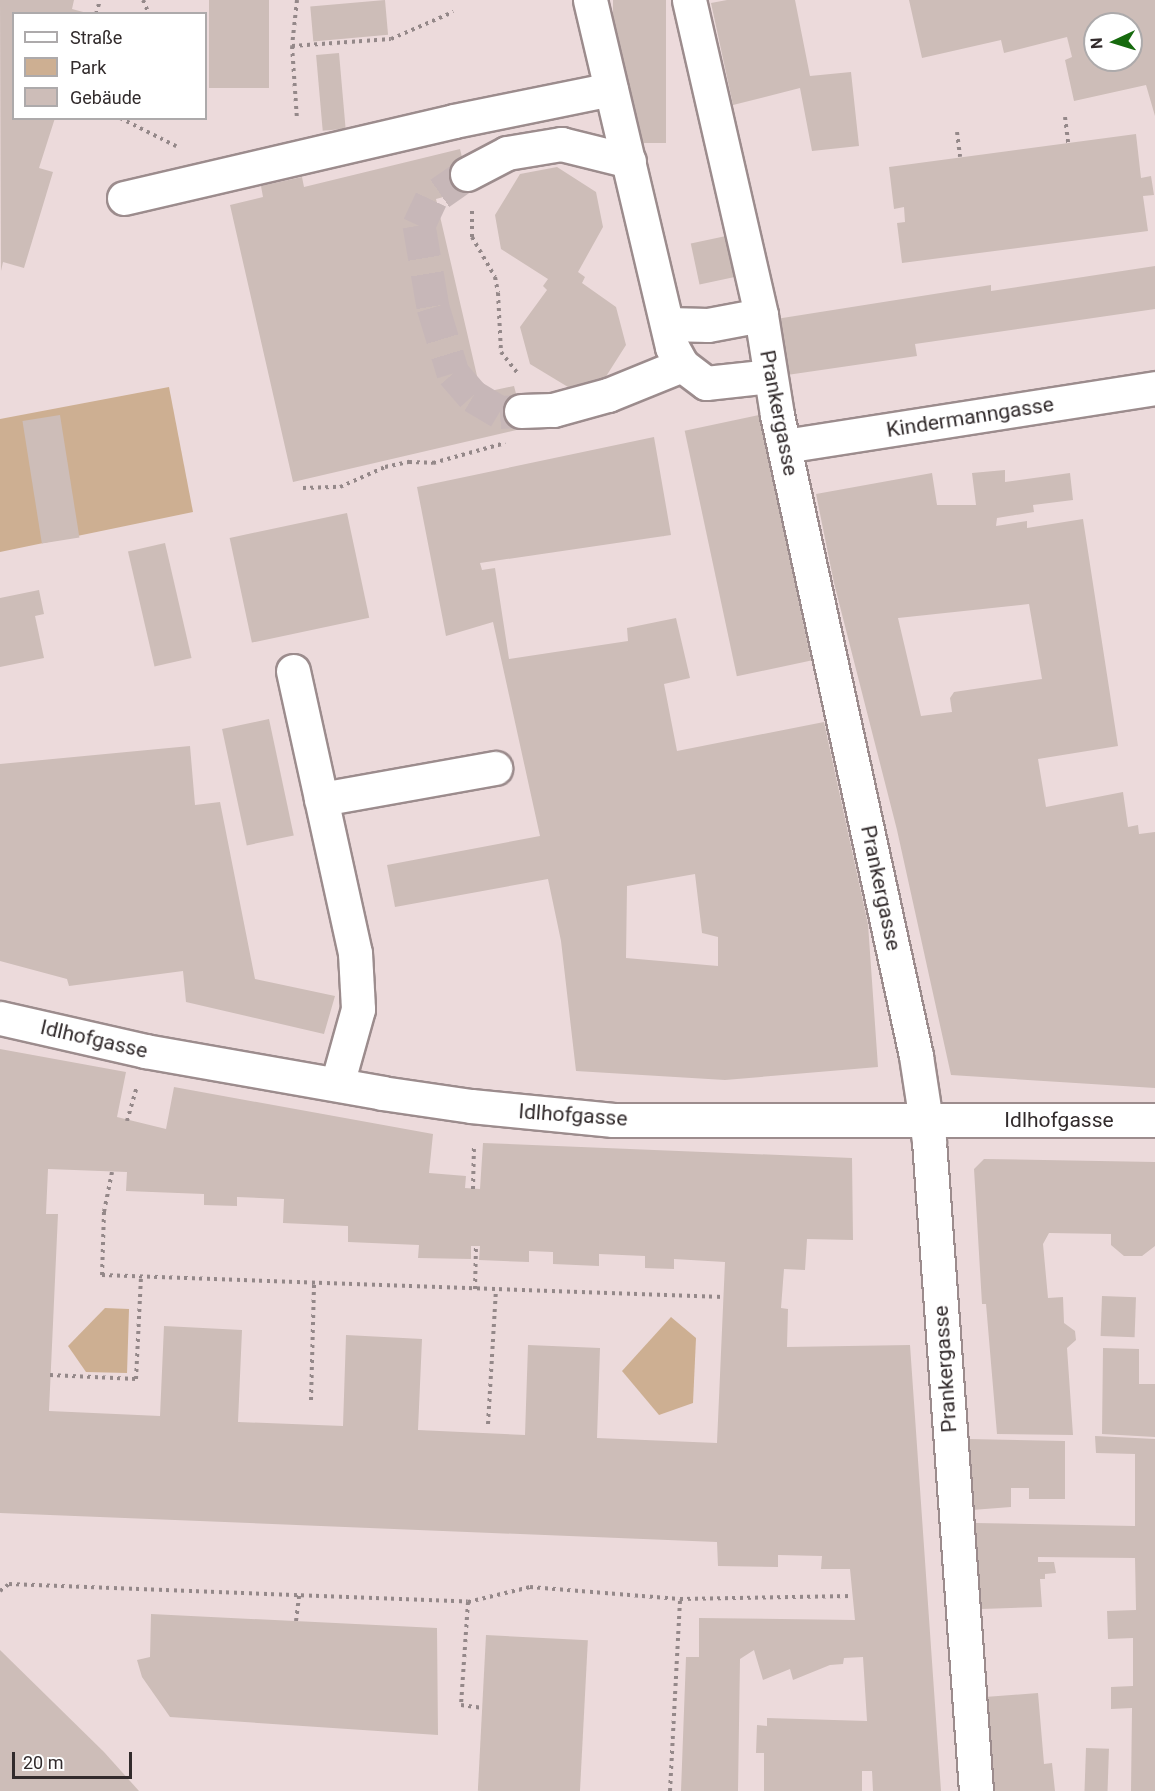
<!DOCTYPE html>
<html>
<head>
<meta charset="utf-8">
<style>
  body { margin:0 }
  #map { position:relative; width:1155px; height:1791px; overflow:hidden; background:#ecdadb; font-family:Roboto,sans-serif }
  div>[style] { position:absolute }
  .green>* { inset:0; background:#cdaf92 }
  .building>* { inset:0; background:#cdbdb8; transform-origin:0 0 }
  .minor-tunnel>* { height:33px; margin-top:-16.5px; transform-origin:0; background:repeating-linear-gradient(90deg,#c7b7b8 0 33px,transparent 0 49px) }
  .path>* { height:4px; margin-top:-2px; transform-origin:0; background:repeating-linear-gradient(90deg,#948889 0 3px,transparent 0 7.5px) }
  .roads { filter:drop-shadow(2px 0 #9c8c8d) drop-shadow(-2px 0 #9c8c8d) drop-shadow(0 2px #9c8c8d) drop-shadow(0 -2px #9c8c8d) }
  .minor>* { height:33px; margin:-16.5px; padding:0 16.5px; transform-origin:16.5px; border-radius:16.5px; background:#fff }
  span { translate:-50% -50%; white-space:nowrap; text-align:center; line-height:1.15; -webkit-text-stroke:4.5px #fff; paint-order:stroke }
  .street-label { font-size:21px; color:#322b2c }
  .legend { position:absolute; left:12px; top:12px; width:195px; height:108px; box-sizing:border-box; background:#fff; border:2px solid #adaaab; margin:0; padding:8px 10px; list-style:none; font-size:18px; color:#322b2c }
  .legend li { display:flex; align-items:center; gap:12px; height:30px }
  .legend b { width:30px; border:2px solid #adaaab }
  .north { position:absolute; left:1083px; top:12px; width:60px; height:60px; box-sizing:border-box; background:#fff; border:2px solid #adaaab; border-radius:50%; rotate:266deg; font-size:16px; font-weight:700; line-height:24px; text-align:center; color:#322b2c }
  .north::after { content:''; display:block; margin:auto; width:21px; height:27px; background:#166a0e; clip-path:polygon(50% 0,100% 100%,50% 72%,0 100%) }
  .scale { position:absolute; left:12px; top:1752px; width:120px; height:27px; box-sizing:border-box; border:3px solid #322b2c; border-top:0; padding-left:8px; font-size:18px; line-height:21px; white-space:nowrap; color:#322b2c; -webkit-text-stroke:4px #fff; paint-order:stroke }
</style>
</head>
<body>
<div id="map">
  <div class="green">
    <div style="clip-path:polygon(169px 387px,193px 512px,0 552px,0 419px)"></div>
    <div style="clip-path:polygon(105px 1308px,129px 1309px,127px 1373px,86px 1372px,68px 1346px)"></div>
    <div style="clip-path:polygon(671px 1317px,696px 1338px,693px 1403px,659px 1415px,622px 1371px)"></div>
  </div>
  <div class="building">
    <div style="clip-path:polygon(0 0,74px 0,72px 9px,87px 13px,14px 14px,14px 118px,55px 118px,39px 168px,53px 172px,24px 268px,3px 262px,1px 271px)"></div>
    <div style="left:209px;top:0;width:60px;height:88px"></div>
    <div style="left:385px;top:0;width:35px;height:75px;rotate:85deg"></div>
    <div style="left:613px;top:0;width:53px;height:143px"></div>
    <div style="clip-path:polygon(727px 0,795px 0,810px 76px,851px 72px,859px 146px,812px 151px,800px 88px,733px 105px,711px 3px)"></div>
    <div style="clip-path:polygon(evenodd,909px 0,1155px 0,1155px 116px,1146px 85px,1074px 101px,1065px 60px,1072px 57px,1067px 37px,1004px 53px,1001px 40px,922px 58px,909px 0,1095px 24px,1131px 24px,1131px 60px,1095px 60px,1095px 24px)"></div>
    <div style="left:339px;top:53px;width:76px;height:23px;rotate:85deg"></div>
    <div style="clip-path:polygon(1136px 134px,1141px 178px,1151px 176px,1154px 195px,1143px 196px,1148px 231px,902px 263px,897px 223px,905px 222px,904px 207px,894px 209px,889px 167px)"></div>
    <div style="clip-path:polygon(460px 149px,470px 190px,436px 199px,481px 393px,514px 386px,525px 428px,293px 482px,230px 205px,263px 197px,261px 186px,302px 177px,304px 187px)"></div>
    <div style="clip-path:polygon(557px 167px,596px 192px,603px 227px,578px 272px,585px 277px,582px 283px,616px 307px,626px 345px,605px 378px,568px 387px,530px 364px,520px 327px,547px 290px,543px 286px,548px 279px,501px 249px,495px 215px,520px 174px)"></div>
    <div style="left:726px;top:236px;width:42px;height:36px;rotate:78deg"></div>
    <div style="clip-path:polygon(1155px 266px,1155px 309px,915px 344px,917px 356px,787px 375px,776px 319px,991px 285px,991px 291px)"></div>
    <div style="left:60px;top:415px;width:124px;height:38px;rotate:81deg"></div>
    <div style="left:759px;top:415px;width:251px;height:76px;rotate:78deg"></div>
    <div style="clip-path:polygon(evenodd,654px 437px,671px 535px,480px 563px,482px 570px,495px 568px,509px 659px,628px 641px,627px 628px,676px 618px,690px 678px,664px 684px,677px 751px,824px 722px,868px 924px,878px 1067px,725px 1080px,576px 1071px,561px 941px,548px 879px,395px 907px,387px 865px,540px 836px,493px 622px,446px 636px,417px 487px,654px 437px,695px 874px,702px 933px,718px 937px,718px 966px,626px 958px,627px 886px,695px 874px)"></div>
    <div style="clip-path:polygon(evenodd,1005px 470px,1005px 482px,1070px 473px,1073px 500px,1033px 505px,1034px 512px,997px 518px,996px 526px,1027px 521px,1027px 528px,1083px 519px,1118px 746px,1038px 759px,1046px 807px,1123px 792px,1128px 827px,1138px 825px,1139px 834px,1155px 832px,1155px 1088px,951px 1075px,897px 830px,834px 583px,816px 494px,932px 473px,937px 505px,976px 505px,972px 473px,1005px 470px,1029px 604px,1042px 679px,954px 692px,950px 698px,952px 712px,921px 716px,898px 618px,1029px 604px)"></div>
    <div style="left:347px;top:513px;width:107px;height:120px;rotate:78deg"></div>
    <div style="left:165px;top:543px;width:118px;height:38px;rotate:77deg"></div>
    <div style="clip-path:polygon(39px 590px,44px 614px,35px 616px,44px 658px,0 667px,0 598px)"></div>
    <div style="left:269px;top:719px;width:119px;height:48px;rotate:78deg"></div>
    <div style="clip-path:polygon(190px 746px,195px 805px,220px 802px,255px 979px,335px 996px,324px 1034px,186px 1002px,183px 971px,69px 986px,67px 979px,0 961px,0 764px)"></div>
    <div style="clip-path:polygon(evenodd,0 1049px,126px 1072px,117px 1117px,166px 1129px,174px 1087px,433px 1134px,429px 1173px,466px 1176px,465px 1188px,480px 1189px,483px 1143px,852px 1158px,853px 1240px,807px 1239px,805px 1270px,784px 1269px,781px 1308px,788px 1309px,787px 1347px,910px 1345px,941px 1791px,873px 1791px,872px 1771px,862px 1771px,862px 1791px,764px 1791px,764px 1753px,756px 1753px,757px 1725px,767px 1726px,767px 1718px,867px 1721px,863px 1657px,844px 1658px,843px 1664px,830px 1665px,793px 1680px,790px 1669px,763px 1680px,754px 1650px,740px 1659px,738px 1791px,681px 1791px,686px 1657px,699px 1657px,699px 1618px,855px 1620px,850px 1569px,821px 1569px,822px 1556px,778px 1555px,778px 1567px,718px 1566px,717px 1542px,0 1513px,0 1049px,48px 1169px,127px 1172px,126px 1191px,204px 1194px,204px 1205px,237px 1206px,237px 1197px,284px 1199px,283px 1223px,348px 1226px,348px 1242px,419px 1245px,418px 1258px,471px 1259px,471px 1246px,480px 1246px,479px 1260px,529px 1262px,529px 1251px,553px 1252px,553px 1264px,599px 1266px,599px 1254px,645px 1256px,645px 1268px,674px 1269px,674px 1259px,725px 1262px,717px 1443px,597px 1438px,600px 1348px,528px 1345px,525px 1435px,418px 1430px,422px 1339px,346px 1335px,343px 1426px,238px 1422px,242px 1330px,164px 1326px,160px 1416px,49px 1411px,58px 1214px,46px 1214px,48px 1169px)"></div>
    <div style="clip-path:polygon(984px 1159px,1155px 1162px,1155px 1246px,1142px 1256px,1124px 1256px,1111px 1245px,1111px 1234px,1049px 1233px,1043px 1244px,1048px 1298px,1063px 1297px,1064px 1323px,1075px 1331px,1076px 1340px,1067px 1348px,1073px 1435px,997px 1434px,986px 1304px,982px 1304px,974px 1169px)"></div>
    <div style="left:1102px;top:1296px;width:34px;height:40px;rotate:2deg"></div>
    <div style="clip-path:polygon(1103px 1348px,1139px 1349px,1139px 1384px,1155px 1384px,1155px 1437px,1102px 1434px)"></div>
    <div style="clip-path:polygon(1095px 1436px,1155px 1439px,1155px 1791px,1131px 1791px,1132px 1708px,1111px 1709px,1111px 1687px,1133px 1686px,1133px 1638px,1108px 1639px,1107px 1611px,1136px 1610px,1135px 1558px,1038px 1557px,1038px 1562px,1054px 1562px,1056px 1573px,1045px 1574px,1045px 1579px,1040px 1579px,1042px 1607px,981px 1609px,975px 1523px,1135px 1526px,1135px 1454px,1096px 1453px)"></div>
    <div style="clip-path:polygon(967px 1439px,1065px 1441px,1065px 1499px,1029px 1499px,1029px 1488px,1011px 1488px,1011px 1507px,972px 1510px)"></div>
    <div style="clip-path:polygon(151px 1614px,437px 1628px,438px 1735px,170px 1717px,142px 1677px,137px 1660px,150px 1657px)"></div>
    <div style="left:486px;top:1635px;width:102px;height:156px;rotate:3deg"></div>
    <div style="clip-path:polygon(0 1650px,104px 1752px,139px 1791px,0 1791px)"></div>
    <div style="clip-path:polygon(1038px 1693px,1044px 1764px,1052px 1763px,1055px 1791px,993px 1791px,985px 1697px)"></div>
    <div style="left:1086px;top:1748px;width:23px;height:43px;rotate:2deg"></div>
  </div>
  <div class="minor-tunnel">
    <div style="left:467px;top:174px;width:44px;rotate:145.2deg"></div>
    <div style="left:431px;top:199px;width:29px;rotate:115deg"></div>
    <div style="left:419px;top:225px;width:83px;rotate:80.3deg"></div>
    <div style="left:433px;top:307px;width:69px;rotate:73.1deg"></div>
    <div style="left:453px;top:373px;width:30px;rotate:49deg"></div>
    <div style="left:473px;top:396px;width:31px;rotate:31deg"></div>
    <div style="left:500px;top:412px;width:21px;rotate:-3deg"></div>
  </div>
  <div class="path">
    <div style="left:143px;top:0;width:15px;rotate:67deg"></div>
    <div style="left:297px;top:0;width:46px;rotate:96.2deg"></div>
    <div style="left:292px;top:46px;width:73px;rotate:86.1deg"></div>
    <div style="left:96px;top:14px;width:15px;rotate:-74deg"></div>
    <div style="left:292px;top:46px;width:99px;rotate:-4deg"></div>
    <div style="left:391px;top:39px;width:68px;rotate:-23.5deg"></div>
    <div style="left:1065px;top:117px;width:26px;rotate:83deg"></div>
    <div style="left:120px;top:118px;width:63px;rotate:26.6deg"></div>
    <div style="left:957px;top:132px;width:25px;rotate:83deg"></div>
    <div style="left:472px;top:211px;width:26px;rotate:90deg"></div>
    <div style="left:472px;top:237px;width:46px;rotate:60.1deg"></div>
    <div style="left:495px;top:277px;width:16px;rotate:79deg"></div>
    <div style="left:498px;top:293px;width:59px;rotate:87.1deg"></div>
    <div style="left:501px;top:352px;width:28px;rotate:52deg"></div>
    <div style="left:303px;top:488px;width:37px;rotate:-2deg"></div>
    <div style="left:340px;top:487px;width:49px;rotate:-24deg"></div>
    <div style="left:385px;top:467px;width:25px;rotate:-12deg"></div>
    <div style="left:409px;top:462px;width:24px;rotate:2deg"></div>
    <div style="left:433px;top:463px;width:75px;rotate:-15.5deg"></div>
    <div style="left:127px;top:1121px;width:35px;rotate:-74deg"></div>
    <div style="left:112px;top:1172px;width:41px;rotate:101.3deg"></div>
    <div style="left:104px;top:1212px;width:63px;rotate:91.8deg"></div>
    <div style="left:102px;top:1275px;width:622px;rotate:2.03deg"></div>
    <div style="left:473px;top:1189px;width:45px;rotate:-88.7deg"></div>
    <div style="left:475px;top:1289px;width:43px;rotate:-88.7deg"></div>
    <div style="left:50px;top:1375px;width:86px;rotate:2.7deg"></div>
    <div style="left:136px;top:1379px;width:103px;rotate:-87.2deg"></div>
    <div style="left:311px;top:1400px;width:118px;rotate:-88.5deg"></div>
    <div style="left:488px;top:1424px;width:135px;rotate:-86.6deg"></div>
    <div style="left:0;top:1591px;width:11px;rotate:-38deg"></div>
    <div style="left:9px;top:1584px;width:459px;rotate:2.2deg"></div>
    <div style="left:468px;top:1602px;width:64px;rotate:-13.6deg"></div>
    <div style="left:530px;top:1587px;width:150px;rotate:4.6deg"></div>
    <div style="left:680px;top:1599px;width:172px;rotate:-1deg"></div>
    <div style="left:468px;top:1602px;width:103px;rotate:93.9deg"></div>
    <div style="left:461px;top:1705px;width:22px;rotate:8deg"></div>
    <div style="left:296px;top:1621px;width:26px;rotate:-83deg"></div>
    <div style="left:670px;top:1791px;width:192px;rotate:-87deg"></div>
  </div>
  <div class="roads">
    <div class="minor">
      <div style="left:590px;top:0;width:357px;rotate:76.7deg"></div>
      <div style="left:672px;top:347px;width:21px;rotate:61deg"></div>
      <div style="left:682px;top:365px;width:30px;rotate:37deg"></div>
      <div style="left:706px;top:383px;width:64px;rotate:-6.2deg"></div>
      <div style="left:689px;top:0;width:323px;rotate:77.1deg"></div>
      <div style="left:761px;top:315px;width:101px;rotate:80.9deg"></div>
      <div style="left:777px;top:415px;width:656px;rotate:77.76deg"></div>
      <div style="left:916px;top:1056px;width:86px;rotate:81.3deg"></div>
      <div style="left:929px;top:1141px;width:652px;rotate:85.86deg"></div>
      <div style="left:467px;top:174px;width:45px;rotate:-27.7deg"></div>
      <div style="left:507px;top:153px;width:55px;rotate:-9.5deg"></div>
      <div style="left:561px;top:144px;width:70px;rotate:14deg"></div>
      <div style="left:124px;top:198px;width:339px;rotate:-13.1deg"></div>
      <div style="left:454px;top:121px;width:160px;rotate:-11.5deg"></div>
      <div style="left:668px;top:324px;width:40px;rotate:1.4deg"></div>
      <div style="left:708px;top:325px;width:54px;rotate:-10.7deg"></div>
      <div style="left:521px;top:411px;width:32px;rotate:-2deg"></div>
      <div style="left:553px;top:410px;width:57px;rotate:-15.3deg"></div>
      <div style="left:608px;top:395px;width:80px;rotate:-22.1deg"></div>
      <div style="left:785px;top:446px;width:375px;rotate:-8.9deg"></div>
      <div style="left:293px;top:671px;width:289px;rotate:77.6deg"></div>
      <div style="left:355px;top:953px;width:56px;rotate:86.9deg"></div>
      <div style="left:358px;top:1009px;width:78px;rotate:105.6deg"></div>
      <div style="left:321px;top:799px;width:177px;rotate:-10.1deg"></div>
      <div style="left:0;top:1018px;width:149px;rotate:12.8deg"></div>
      <div style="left:145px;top:1051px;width:241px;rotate:10deg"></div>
      <div style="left:382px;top:1093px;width:90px;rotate:8.3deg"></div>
      <div style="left:471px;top:1106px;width:143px;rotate:5.6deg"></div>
      <div style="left:613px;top:1120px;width:542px"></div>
    </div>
  </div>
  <div class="street-label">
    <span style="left:779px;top:413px;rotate:79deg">Prankergasse</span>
    <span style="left:970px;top:417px;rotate:-9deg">Kindermanngasse</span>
    <span style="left:881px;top:888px;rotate:78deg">Prankergasse</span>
    <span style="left:94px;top:1039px;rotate:13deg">Idlhofgasse</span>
    <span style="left:573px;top:1115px;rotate:4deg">Idlhofgasse</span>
    <span style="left:1059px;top:1120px">Idlhofgasse</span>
    <span style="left:945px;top:1369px;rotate:-94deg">Prankergasse</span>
  </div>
  <ul class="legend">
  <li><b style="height:8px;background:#fff"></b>Straße</li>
  <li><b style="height:16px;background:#cdaf92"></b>Park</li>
  <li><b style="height:16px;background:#cdbdb8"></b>Gebäude</li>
  </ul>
  <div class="north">N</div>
  <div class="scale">20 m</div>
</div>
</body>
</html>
